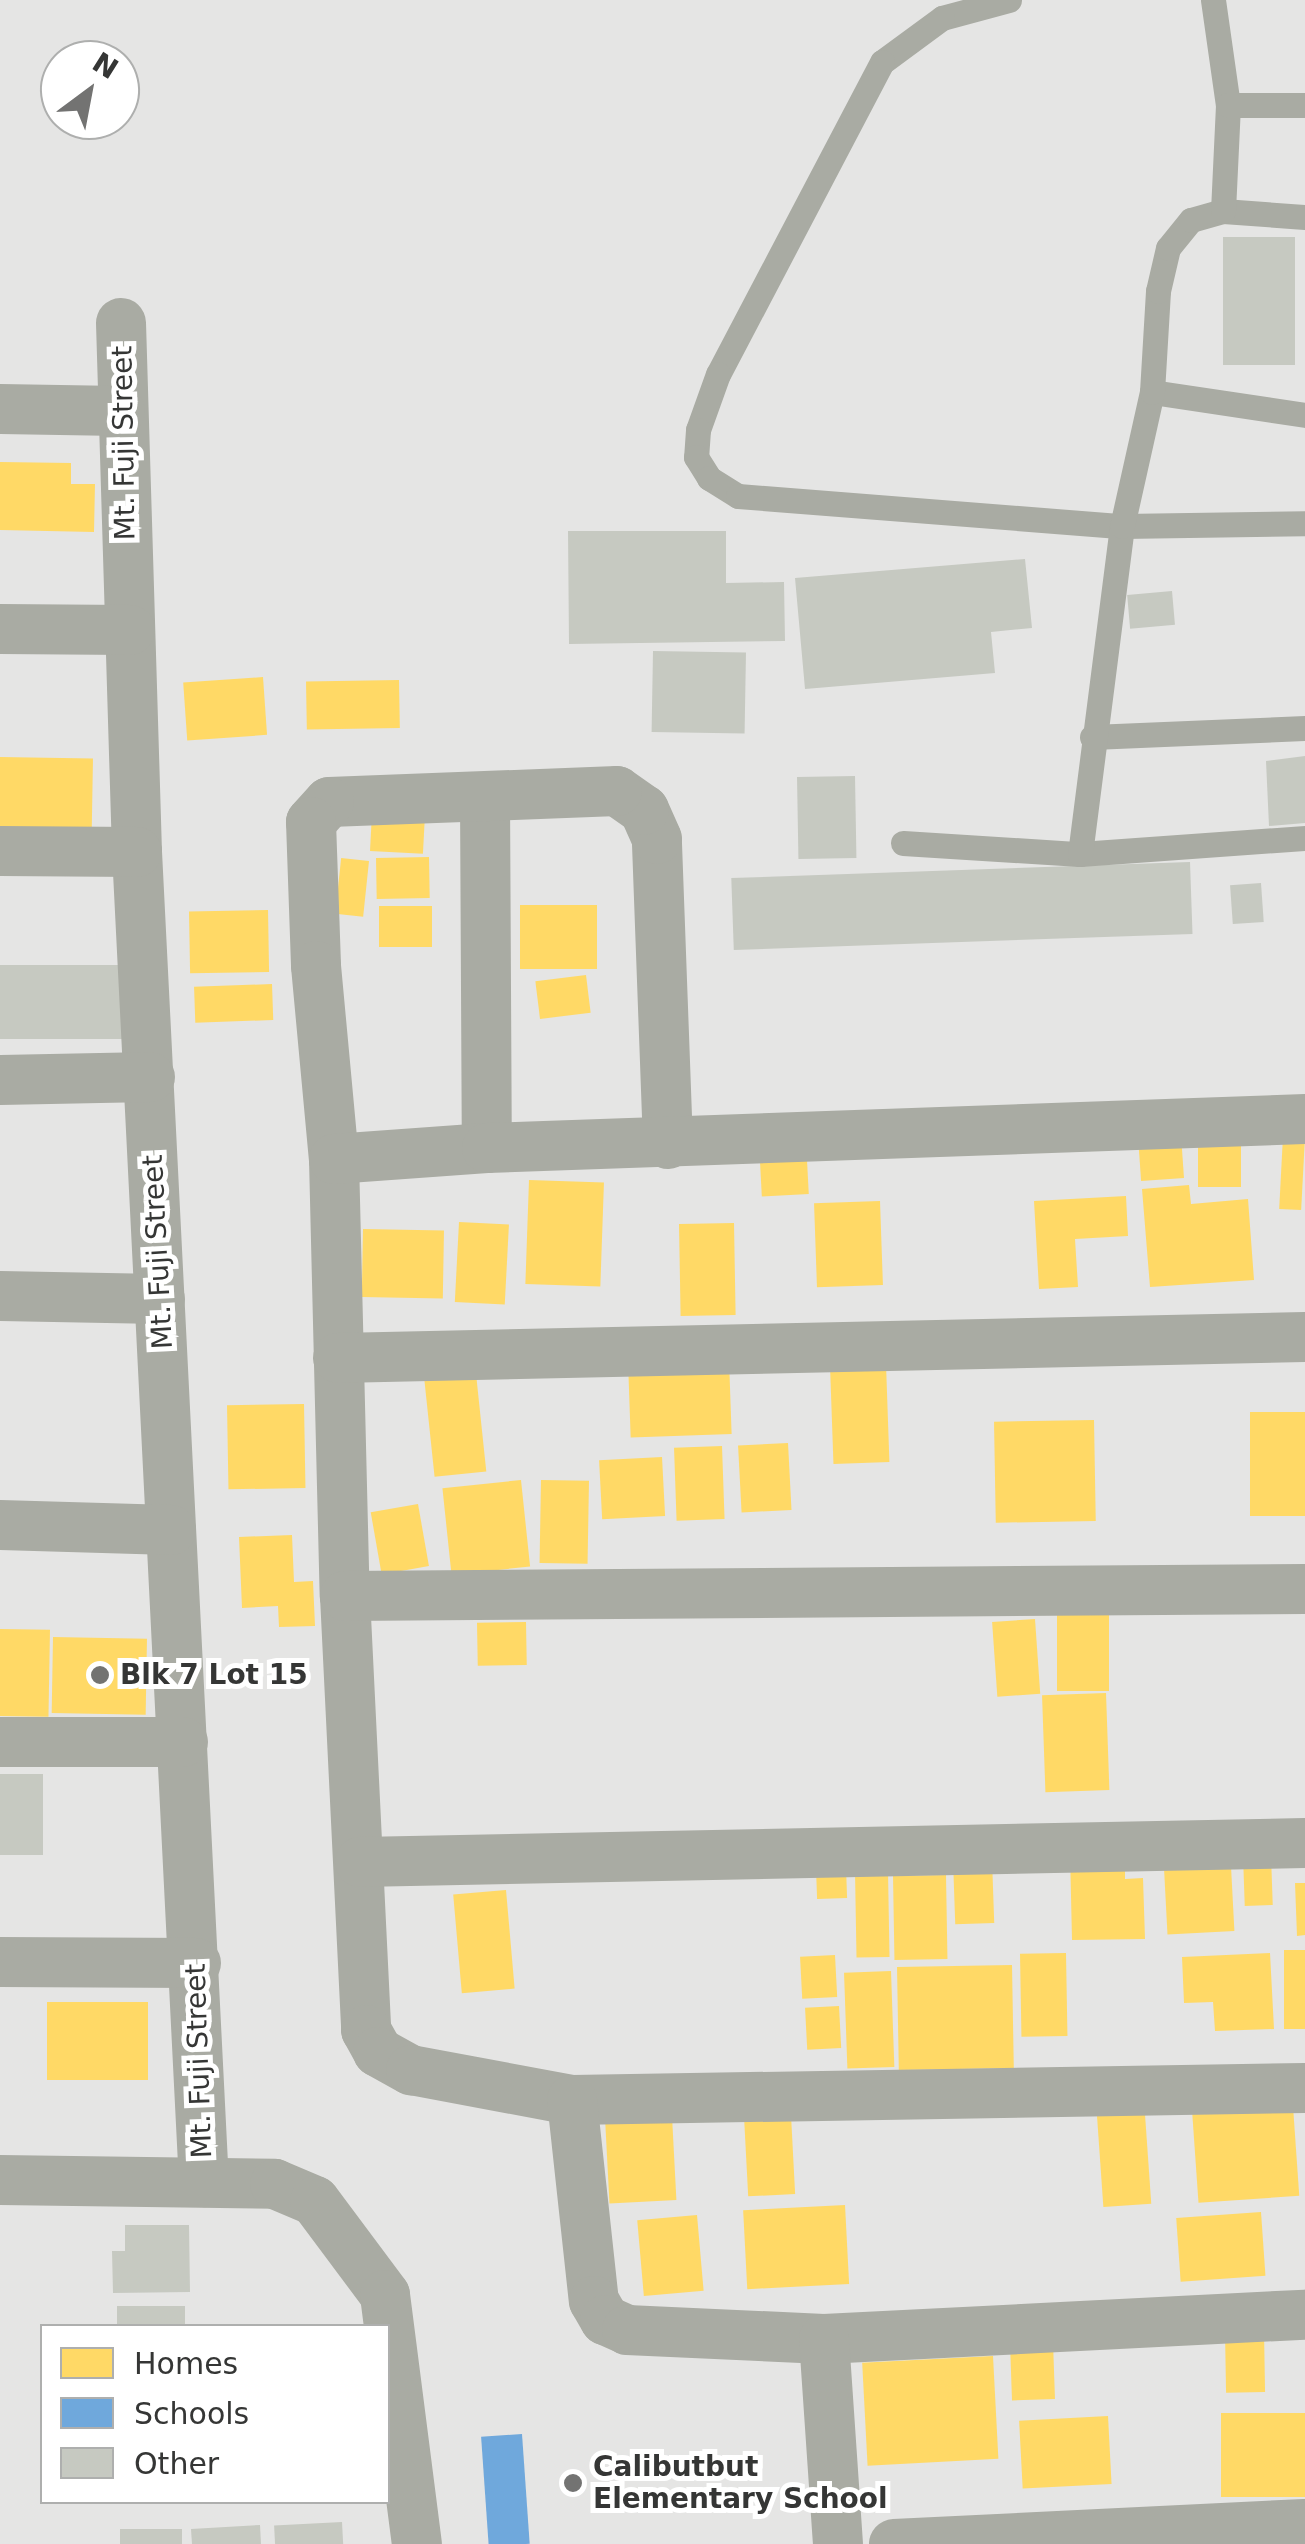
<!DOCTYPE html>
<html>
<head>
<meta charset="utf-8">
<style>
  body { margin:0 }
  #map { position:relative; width:1305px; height:2544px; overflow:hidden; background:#e5e5e4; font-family:"DejaVu Sans",sans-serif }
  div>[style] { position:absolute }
  .homes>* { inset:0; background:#ffd966; transform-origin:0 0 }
  .schools>* { inset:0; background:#6fa8dc; transform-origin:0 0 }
  .building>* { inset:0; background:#c6c9c1; transform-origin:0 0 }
  .service>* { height:25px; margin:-12.5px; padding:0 12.5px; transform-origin:12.5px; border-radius:12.5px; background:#a9aba3 }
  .minor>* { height:50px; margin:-25px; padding:0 25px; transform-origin:25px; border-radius:25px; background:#a9aba3 }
  .dots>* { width:28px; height:28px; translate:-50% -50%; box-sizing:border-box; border:5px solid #fff; border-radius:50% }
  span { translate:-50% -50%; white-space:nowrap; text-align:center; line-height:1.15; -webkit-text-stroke:10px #fff; paint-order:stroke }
  .street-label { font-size:28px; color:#353635 }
  .poi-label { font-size:28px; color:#353635; font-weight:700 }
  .left { translate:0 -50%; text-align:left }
  .legend { position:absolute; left:40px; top:2324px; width:350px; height:180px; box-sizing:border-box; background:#fff; border:2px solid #aeafae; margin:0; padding:12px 18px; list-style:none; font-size:30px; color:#353635 }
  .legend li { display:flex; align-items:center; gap:20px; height:50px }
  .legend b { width:50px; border:2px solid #aeafae }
  .north { position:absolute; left:40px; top:40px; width:100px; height:100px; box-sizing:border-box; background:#fff; border:2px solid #aeafae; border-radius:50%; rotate:32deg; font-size:28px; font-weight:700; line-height:40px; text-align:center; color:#353635 }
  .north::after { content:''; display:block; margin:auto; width:35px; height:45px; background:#737372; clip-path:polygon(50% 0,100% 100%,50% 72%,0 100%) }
</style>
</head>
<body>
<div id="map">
  <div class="homes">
    <div style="clip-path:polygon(0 462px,71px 463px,71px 484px,95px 484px,94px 532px,0 530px)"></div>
    <div style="left:263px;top:677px;width:58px;height:80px;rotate:86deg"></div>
    <div style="left:399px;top:680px;width:48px;height:93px;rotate:89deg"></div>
    <div style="left:0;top:757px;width:93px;height:71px;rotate:1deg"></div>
    <div style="left:372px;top:813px;width:53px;height:38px;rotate:3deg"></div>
    <div style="left:429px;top:857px;width:41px;height:53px;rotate:89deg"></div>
    <div style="left:369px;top:861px;width:56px;height:28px;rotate:96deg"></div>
    <div style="left:520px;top:905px;width:77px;height:64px"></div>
    <div style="left:379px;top:906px;width:53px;height:41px"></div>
    <div style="left:268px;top:910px;width:62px;height:79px;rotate:89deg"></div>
    <div style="left:586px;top:975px;width:38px;height:51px;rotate:83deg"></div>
    <div style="left:272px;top:984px;width:36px;height:78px;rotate:88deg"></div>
    <div style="left:1181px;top:1135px;width:43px;height:43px;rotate:86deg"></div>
    <div style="left:1198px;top:1135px;width:43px;height:52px"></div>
    <div style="left:1283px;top:1136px;width:22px;height:73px;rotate:3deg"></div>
    <div style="left:806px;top:1141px;width:53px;height:47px;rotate:87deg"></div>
    <div style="left:529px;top:1180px;width:75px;height:104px;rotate:2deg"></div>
    <div style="clip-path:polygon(1189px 1185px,1191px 1204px,1248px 1199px,1254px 1280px,1150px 1287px,1142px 1189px)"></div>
    <div style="clip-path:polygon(1126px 1196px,1128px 1236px,1075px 1239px,1078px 1287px,1039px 1289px,1034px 1201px)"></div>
    <div style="left:880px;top:1201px;width:84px;height:66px;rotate:88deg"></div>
    <div style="left:459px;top:1222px;width:50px;height:80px;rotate:3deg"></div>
    <div style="left:734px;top:1223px;width:92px;height:55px;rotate:89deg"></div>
    <div style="left:363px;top:1229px;width:81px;height:68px;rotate:1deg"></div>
    <div style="left:729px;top:1359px;width:75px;height:101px;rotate:88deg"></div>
    <div style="left:475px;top:1364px;width:108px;height:52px;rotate:84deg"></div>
    <div style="left:886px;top:1364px;width:98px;height:56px;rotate:88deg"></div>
    <div style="left:304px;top:1404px;width:84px;height:77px;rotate:89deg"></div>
    <div style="left:1305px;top:1412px;width:104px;height:55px;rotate:90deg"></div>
    <div style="left:1094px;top:1420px;width:101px;height:100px;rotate:89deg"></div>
    <div style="left:788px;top:1443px;width:67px;height:50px;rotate:87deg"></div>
    <div style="left:722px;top:1446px;width:73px;height:48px;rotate:88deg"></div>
    <div style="left:662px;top:1457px;width:59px;height:63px;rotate:87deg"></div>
    <div style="left:521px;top:1480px;width:87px;height:79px;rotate:84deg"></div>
    <div style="left:541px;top:1480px;width:48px;height:83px;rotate:1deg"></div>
    <div style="left:418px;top:1504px;width:63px;height:48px;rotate:80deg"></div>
    <div style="clip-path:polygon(292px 1535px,294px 1582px,313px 1581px,315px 1626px,279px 1627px,278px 1606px,242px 1608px,239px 1537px)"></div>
    <div style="left:1057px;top:1598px;width:52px;height:93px"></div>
    <div style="left:1035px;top:1619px;width:75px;height:43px;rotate:86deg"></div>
    <div style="left:526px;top:1622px;width:43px;height:49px;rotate:89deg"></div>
    <div style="left:0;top:1629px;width:50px;height:87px;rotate:1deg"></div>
    <div style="left:53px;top:1637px;width:94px;height:76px;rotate:1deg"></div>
    <div style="left:1106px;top:1693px;width:97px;height:64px;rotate:88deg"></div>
    <div style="left:1230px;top:1847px;width:84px;height:67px;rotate:87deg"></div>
    <div style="clip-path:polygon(1125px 1851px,1125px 1879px,1143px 1878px,1145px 1939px,1072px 1940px,1070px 1852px)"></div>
    <div style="left:1271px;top:1855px;width:50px;height:28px;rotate:88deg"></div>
    <div style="left:992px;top:1859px;width:64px;height:39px;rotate:88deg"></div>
    <div style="left:846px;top:1867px;width:31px;height:30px;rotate:88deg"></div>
    <div style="left:888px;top:1871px;width:86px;height:33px;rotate:89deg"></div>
    <div style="left:946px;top:1875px;width:84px;height:53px;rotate:89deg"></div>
    <div style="clip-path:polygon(1295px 1883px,1305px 1883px,1305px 1935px,1297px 1936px)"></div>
    <div style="left:506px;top:1890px;width:99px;height:53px;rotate:85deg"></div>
    <div style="left:1284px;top:1950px;width:21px;height:79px"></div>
    <div style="left:1066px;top:1953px;width:83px;height:46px;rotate:89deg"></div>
    <div style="clip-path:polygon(1270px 1953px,1274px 2029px,1215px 2031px,1213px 2002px,1184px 2003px,1182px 1957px)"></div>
    <div style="left:835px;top:1955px;width:42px;height:35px;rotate:87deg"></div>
    <div style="left:1012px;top:1965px;width:103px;height:115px;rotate:89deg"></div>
    <div style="left:891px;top:1971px;width:96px;height:47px;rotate:88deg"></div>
    <div style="left:47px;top:2002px;width:101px;height:78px"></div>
    <div style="left:839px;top:2006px;width:42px;height:34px;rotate:87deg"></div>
    <div style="left:1292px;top:2092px;width:104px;height:101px;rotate:86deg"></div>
    <div style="left:1144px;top:2100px;width:104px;height:48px;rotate:86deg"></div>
    <div style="left:791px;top:2115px;width:79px;height:47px;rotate:87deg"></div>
    <div style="left:672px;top:2116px;width:84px;height:67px;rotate:87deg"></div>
    <div style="left:845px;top:2205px;width:79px;height:102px;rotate:87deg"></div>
    <div style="left:1261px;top:2212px;width:64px;height:85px;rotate:86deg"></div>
    <div style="left:697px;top:2215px;width:76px;height:60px;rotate:85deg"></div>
    <div style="left:1264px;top:2331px;width:61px;height:39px;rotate:89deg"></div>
    <div style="left:1053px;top:2342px;width:57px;height:43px;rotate:88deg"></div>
    <div style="left:993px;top:2356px;width:103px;height:131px;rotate:87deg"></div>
    <div style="left:1221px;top:2413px;width:84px;height:84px"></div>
    <div style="left:1108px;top:2416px;width:68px;height:89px;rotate:87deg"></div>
  </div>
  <div class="schools">
    <div style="left:522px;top:2434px;width:110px;height:41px;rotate:86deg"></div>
  </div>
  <div class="building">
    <div style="left:1295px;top:237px;width:128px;height:72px;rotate:90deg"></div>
    <div style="clip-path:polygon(568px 531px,726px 531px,726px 583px,784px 582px,785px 641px,569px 644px)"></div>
    <div style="clip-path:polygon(1025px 559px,1032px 628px,991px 632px,995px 673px,805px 689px,795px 578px)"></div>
    <div style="left:1172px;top:591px;width:34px;height:45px;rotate:85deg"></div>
    <div style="left:653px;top:651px;width:93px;height:81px;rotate:1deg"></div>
    <div style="clip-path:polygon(1305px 756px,1305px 823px,1269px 826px,1266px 761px)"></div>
    <div style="left:855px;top:776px;width:82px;height:58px;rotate:89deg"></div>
    <div style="left:1190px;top:862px;width:72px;height:459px;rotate:88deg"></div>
    <div style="left:1261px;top:883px;width:39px;height:31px;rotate:86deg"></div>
    <div style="left:0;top:965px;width:122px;height:74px"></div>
    <div style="left:43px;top:1774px;width:81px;height:43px;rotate:90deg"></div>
    <div style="clip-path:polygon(125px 2225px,189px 2225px,190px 2292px,113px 2293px,112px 2251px,125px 2251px)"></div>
    <div style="left:117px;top:2306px;width:68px;height:20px"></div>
    <div style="left:342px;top:2522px;width:22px;height:68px;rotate:87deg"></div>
    <div style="clip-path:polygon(260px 2525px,261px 2544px,192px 2544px,191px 2529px)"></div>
    <div style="left:120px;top:2529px;width:62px;height:15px"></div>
  </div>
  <div class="service">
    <div style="left:1009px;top:0;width:69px;rotate:165deg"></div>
    <div style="left:942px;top:18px;width:74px;rotate:143.7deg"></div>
    <div style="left:882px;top:62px;width:352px;rotate:117.7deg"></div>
    <div style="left:718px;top:374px;width:59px;rotate:109.7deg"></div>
    <div style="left:698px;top:430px;width:27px;rotate:94deg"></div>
    <div style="left:696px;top:457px;width:25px;rotate:58deg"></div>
    <div style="left:709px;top:478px;width:34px;rotate:32deg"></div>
    <div style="left:738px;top:496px;width:385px;rotate:4.5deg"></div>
    <div style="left:1122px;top:526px;width:183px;rotate:-0.9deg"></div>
    <div style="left:1213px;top:0;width:106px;rotate:81.9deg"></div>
    <div style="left:1223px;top:211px;width:82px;rotate:4.2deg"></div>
    <div style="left:1152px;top:392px;width:155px;rotate:8.5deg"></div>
    <div style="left:1092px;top:737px;width:213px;rotate:-2.4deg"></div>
    <div style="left:903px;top:843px;width:177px;rotate:3.6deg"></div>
    <div style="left:1080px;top:854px;width:226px;rotate:-4.1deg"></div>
    <div style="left:1080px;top:854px;width:331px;rotate:-82.7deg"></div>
    <div style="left:1122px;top:526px;width:137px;rotate:-77.4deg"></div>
    <div style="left:1152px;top:392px;width:101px;rotate:-86.6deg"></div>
    <div style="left:1158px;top:291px;width:44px;rotate:-76.9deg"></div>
    <div style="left:1168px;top:248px;width:36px;rotate:-51deg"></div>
    <div style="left:1191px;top:220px;width:33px;rotate:-16deg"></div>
    <div style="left:1223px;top:211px;width:106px;rotate:-87.3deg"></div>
    <div style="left:1228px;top:105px;width:77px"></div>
  </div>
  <div class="minor">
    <div style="left:121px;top:323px;width:529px;rotate:88.27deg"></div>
    <div style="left:137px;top:852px;width:1332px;rotate:87.12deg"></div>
    <div style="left:0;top:409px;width:120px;rotate:1deg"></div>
    <div style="left:0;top:629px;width:130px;rotate:0.4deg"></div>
    <div style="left:485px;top:797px;width:351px;rotate:89.7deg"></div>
    <div style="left:0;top:851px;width:137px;rotate:0.4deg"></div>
    <div style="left:0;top:1080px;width:150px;rotate:-1.1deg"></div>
    <div style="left:668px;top:1144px;width:305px;rotate:-92.1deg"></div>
    <div style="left:657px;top:839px;width:32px;rotate:-114deg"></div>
    <div style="left:644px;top:810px;width:33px;rotate:-145deg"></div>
    <div style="left:617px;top:791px;width:288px;rotate:177.8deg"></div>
    <div style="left:329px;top:802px;width:27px;rotate:132deg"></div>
    <div style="left:311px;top:822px;width:144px;rotate:88deg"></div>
    <div style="left:316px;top:966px;width:194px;rotate:84.7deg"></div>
    <div style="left:334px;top:1159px;width:437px;rotate:88.6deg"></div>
    <div style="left:345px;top:1596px;width:435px;rotate:87.2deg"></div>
    <div style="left:366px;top:2030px;width:25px;rotate:61deg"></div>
    <div style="left:378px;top:2052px;width:38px;rotate:29deg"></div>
    <div style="left:411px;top:2070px;width:164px;rotate:10.6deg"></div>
    <div style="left:572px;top:2100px;width:733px;rotate:-0.94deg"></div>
    <div style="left:334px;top:1159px;width:153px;rotate:-4.1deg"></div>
    <div style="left:487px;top:1148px;width:819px;rotate:-2.03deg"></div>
    <div style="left:0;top:1296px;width:160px;rotate:1.1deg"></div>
    <div style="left:338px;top:1358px;width:967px;rotate:-1.24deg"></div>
    <div style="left:0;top:1525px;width:171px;rotate:1.7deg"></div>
    <div style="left:345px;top:1596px;width:960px;rotate:-0.42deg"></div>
    <div style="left:0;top:1742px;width:183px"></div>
    <div style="left:360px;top:1862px;width:945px;rotate:-1.15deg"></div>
    <div style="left:0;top:1962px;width:196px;rotate:0.3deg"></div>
    <div style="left:572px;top:2100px;width:202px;rotate:83.8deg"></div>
    <div style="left:594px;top:2301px;width:22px;rotate:60deg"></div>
    <div style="left:605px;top:2320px;width:24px;rotate:24deg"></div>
    <div style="left:627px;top:2330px;width:197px;rotate:2.6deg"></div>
    <div style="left:824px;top:2339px;width:482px;rotate:-2.9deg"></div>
    <div style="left:0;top:2180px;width:275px;rotate:0.8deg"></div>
    <div style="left:275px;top:2184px;width:43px;rotate:23deg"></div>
    <div style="left:315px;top:2201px;width:117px;rotate:53.3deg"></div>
    <div style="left:385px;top:2295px;width:251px;rotate:82.7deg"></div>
    <div style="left:824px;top:2339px;width:205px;rotate:86.1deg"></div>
    <div style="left:894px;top:2544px;width:411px;rotate:-2.8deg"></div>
  </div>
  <div class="dots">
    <div style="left:100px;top:1675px;background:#737372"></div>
    <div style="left:573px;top:2483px;background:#737372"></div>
  </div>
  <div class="street-label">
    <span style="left:124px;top:443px;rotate:-91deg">Mt. Fuji Street</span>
    <span style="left:158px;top:1252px;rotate:-93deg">Mt. Fuji Street</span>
    <span style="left:199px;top:2061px;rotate:-92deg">Mt. Fuji Street</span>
  </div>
  <div class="poi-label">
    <span class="left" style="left:120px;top:1675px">Blk 7 Lot 15</span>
    <span class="left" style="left:593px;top:2483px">Calibutbut<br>Elementary School</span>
  </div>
  <ul class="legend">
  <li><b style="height:28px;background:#ffd966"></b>Homes</li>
  <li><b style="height:28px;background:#6fa8dc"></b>Schools</li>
  <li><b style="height:28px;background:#c6c9c1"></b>Other</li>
  </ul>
  <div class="north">N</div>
</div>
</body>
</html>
